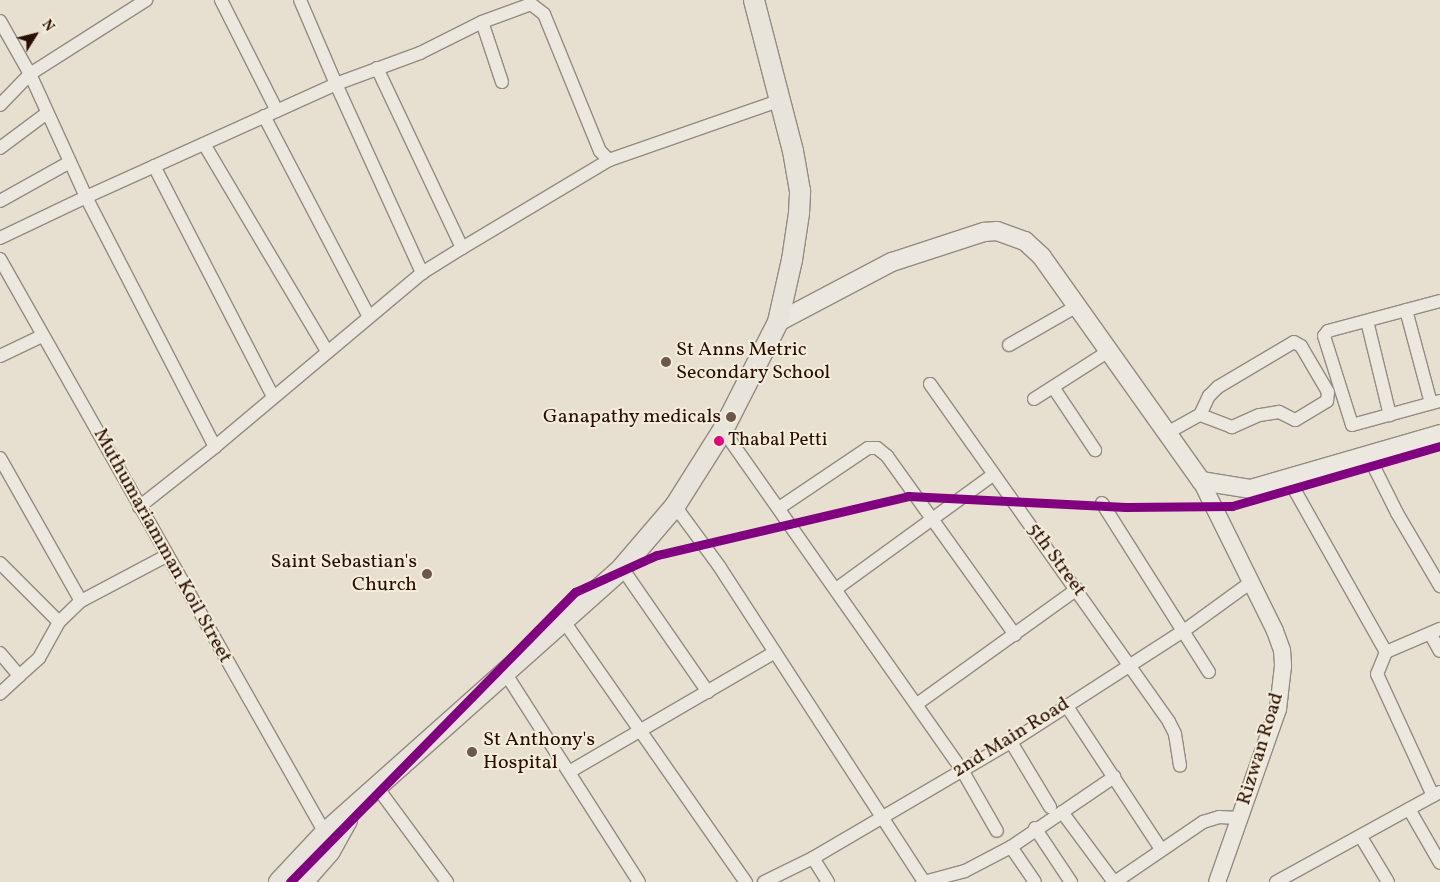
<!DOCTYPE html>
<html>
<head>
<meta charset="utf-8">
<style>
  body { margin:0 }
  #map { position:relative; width:1440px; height:882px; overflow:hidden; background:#e7e0d0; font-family:Vollkorn,serif }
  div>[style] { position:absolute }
  .roads { filter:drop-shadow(1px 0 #938b81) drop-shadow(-1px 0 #938b81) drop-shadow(0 1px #938b81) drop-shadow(0 -1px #938b81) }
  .minor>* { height:12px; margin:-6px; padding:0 6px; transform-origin:6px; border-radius:6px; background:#ece8e0 }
  .tertiary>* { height:16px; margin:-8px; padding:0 8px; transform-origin:8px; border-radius:8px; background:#ece8e0 }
  .secondary>* { height:18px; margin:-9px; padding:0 9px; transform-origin:9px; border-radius:9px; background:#ece8e0 }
  .primary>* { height:20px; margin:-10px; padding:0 10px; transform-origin:10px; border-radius:10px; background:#e9e4db }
  .metro-1>* { height:9px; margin:-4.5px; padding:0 4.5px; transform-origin:4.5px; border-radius:4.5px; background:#800080 }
  .dots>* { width:14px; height:14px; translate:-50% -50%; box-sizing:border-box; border:2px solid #f5eddb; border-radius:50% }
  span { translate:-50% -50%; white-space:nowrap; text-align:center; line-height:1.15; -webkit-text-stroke:4px #f5eddb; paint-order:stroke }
  .bus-label { font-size:19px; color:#290e03 }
  .left { translate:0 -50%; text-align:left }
  .poi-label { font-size:20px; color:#290e03 }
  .right { translate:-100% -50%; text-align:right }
  .street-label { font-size:20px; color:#290e03 }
  .north { position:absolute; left:10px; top:10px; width:50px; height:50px; -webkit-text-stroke:4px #f5eddb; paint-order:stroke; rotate:54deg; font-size:14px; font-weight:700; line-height:20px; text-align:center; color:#290e03 }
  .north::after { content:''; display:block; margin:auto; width:18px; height:22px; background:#290e03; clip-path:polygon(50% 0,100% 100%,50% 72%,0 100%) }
</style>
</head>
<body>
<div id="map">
  <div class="roads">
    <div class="minor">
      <div style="left:221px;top:0;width:124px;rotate:63.2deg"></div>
      <div style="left:300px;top:0;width:91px;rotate:66.8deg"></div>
      <div style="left:336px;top:84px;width:208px;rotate:65.5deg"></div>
      <div style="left:422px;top:273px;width:270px;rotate:140deg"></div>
      <div style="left:215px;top:447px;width:281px;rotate:-117.3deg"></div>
      <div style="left:86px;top:197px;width:274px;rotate:-24.3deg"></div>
      <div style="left:336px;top:84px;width:90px;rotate:-20.3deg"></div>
      <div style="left:420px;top:53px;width:69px;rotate:-26.6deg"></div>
      <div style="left:0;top:21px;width:61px;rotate:60.5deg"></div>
      <div style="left:30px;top:74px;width:135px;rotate:65.5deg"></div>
      <div style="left:86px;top:197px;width:95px;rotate:154.5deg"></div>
      <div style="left:377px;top:68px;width:199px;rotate:64.7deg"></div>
      <div style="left:462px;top:248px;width:47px;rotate:148deg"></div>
      <div style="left:502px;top:82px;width:63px;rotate:-108.4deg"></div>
      <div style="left:482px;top:22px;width:52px;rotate:-20.2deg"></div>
      <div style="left:531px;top:4px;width:16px;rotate:38deg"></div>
      <div style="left:544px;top:14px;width:148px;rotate:67.8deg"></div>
      <div style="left:600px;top:151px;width:13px;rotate:45deg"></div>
      <div style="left:609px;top:160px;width:182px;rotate:-19.2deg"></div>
      <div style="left:0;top:105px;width:43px;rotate:-45.9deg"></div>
      <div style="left:30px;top:74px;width:138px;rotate:-32.5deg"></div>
      <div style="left:264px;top:116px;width:225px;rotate:62.4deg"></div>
      <div style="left:204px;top:144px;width:241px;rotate:59.3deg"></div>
      <div style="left:0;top:148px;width:59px;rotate:-36.7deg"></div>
      <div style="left:154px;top:166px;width:260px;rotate:62.7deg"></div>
      <div style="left:0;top:201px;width:80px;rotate:-29.1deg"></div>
      <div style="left:462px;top:248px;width:171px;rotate:-30.9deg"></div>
      <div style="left:0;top:259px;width:660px;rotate:60.48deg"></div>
      <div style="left:1440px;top:301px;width:116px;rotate:165deg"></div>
      <div style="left:1328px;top:331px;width:6px;rotate:129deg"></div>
      <div style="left:1324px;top:336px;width:93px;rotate:72.5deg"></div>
      <div style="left:1352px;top:425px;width:91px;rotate:-15.3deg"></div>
      <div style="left:1406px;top:310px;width:96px;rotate:75deg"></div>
      <div style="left:1367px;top:321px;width:97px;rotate:76.3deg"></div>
      <div style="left:1009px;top:345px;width:78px;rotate:-29.8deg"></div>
      <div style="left:0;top:356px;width:47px;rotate:-25.5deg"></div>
      <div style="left:930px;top:384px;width:414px;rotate:54.7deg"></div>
      <div style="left:1169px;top:722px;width:13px;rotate:63deg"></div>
      <div style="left:1175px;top:734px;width:32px;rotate:81deg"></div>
      <div style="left:1053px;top:387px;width:76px;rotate:56.3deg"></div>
      <div style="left:1034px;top:399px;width:89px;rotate:-32.6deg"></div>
      <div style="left:723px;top:430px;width:416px;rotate:54.9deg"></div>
      <div style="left:962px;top:770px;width:70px;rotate:60.2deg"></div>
      <div style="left:1167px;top:433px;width:38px;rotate:-29deg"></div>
      <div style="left:1200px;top:415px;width:21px;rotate:-65deg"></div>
      <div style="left:1209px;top:396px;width:13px;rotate:-45deg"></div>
      <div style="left:1218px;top:387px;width:88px;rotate:-30.6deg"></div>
      <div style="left:1294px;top:342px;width:8px;rotate:30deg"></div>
      <div style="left:1301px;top:346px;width:53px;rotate:59.6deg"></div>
      <div style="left:1328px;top:392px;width:9px;rotate:96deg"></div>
      <div style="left:1327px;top:401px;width:37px;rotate:149deg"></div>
      <div style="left:1295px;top:420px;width:18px;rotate:-153deg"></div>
      <div style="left:1279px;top:412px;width:20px;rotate:171deg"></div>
      <div style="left:1259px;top:415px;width:30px;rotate:156deg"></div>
      <div style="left:1232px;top:427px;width:34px;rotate:-159deg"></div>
      <div style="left:1367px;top:453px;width:67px;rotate:63.4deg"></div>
      <div style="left:1397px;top:513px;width:85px;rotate:59.5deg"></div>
      <div style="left:0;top:458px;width:164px;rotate:60.5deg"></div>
      <div style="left:1289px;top:480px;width:197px;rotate:60.6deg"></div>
      <div style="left:1386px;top:652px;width:24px;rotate:112deg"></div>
      <div style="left:1377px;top:674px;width:134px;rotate:65.3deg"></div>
      <div style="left:1102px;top:503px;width:200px;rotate:57.7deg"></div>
      <div style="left:675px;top:506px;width:74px;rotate:53.7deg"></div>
      <div style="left:719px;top:566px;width:377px;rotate:57deg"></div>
      <div style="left:139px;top:507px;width:97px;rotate:-38.3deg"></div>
      <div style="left:779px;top:508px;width:107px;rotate:-34deg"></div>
      <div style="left:868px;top:448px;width:9px"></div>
      <div style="left:877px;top:448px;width:13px;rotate:39deg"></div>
      <div style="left:887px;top:456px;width:220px;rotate:54.4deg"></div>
      <div style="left:0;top:563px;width:83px;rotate:45deg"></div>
      <div style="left:59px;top:622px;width:30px;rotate:-44deg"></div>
      <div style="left:81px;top:601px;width:96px;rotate:-27.9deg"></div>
      <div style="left:622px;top:568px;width:151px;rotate:55.3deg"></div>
      <div style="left:836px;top:589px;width:194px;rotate:-36deg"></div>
      <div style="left:563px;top:620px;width:320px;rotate:55.1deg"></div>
      <div style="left:1431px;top:635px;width:18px;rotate:61deg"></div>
      <div style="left:1386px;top:652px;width:59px;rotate:-23.1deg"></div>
      <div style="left:0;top:653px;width:30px;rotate:50deg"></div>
      <div style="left:19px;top:676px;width:26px;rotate:137deg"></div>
      <div style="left:504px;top:671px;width:250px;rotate:57.4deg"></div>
      <div style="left:19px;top:676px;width:27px;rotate:-42deg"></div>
      <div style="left:39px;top:658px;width:41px;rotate:-60.9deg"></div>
      <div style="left:917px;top:704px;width:197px;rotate:-35.7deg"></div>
      <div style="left:1066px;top:705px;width:173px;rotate:56.6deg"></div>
      <div style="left:1011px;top:742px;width:76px;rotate:59deg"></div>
      <div style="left:569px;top:772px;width:238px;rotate:-30.2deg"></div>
      <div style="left:377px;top:787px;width:118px;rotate:53.6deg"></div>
      <div style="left:1409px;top:809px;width:62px;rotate:60.1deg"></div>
      <div style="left:1062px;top:812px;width:87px;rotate:53.4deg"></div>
      <div style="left:1035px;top:828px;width:65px;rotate:56.3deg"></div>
      <div style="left:1361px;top:837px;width:52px;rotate:59deg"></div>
      <div style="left:1011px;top:847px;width:42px;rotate:55.6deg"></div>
      <div style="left:813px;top:858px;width:28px;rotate:58deg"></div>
      <div style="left:764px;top:882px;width:55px;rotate:-26.1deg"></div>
      <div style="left:813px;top:858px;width:229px;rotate:-30.4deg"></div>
      <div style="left:1011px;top:742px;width:207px;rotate:-32.8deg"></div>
      <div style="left:1185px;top:630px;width:82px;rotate:-36deg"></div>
      <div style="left:924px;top:882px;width:42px;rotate:-15deg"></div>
      <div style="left:965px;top:871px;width:52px;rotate:-27.6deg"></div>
      <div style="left:1011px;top:847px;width:125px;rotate:-34.2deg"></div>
      <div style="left:1115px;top:882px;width:107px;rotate:-34.3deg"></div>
      <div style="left:1203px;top:822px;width:17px;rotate:-17deg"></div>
      <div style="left:1219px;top:817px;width:20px;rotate:3deg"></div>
      <div style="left:1276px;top:882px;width:187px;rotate:-28.8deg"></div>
    </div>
    <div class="tertiary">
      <div style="left:1201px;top:481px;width:167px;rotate:63.7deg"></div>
      <div style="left:1275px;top:631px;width:20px;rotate:70deg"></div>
      <div style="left:1282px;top:650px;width:16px;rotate:86deg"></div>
      <div style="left:1283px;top:666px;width:43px;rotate:96.6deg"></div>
      <div style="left:1278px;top:709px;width:183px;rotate:109.4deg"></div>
    </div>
    <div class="secondary">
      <div style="left:778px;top:322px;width:129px;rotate:-27.8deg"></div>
      <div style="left:892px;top:262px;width:97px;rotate:-18.1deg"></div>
      <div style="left:984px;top:232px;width:13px;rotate:-4deg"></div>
      <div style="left:997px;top:231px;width:30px;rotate:20deg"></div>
      <div style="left:1025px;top:241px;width:23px;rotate:43deg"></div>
      <div style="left:1042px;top:257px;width:275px;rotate:54.6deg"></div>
      <div style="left:1201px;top:481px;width:51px;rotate:9.1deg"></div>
      <div style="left:1251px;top:489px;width:197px;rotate:-16.2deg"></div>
    </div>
    <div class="primary">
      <div style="left:279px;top:882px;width:67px;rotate:-46.8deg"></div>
      <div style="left:325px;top:833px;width:398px;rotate:-41.7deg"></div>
      <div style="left:622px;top:568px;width:82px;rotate:-49.5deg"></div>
      <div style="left:675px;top:506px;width:90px;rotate:-57.7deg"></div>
      <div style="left:723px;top:430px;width:121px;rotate:-63deg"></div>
      <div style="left:778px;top:322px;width:64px;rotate:-77.3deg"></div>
      <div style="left:792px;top:260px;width:48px;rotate:-81.5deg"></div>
      <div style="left:799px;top:213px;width:22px;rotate:-87deg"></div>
      <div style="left:800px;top:191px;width:41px;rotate:-99.9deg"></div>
      <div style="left:793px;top:151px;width:156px;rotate:-104.5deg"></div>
      <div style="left:303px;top:882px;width:41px;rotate:-48.9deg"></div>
      <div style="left:330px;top:851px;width:35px;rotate:-61deg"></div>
    </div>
  </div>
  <div class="metro-1">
    <div style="left:290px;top:882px;width:407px;rotate:-45.5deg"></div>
    <div style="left:575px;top:592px;width:90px;rotate:-24.3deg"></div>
    <div style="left:657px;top:555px;width:258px;rotate:-13.2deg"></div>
    <div style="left:908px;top:496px;width:218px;rotate:2.9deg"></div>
    <div style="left:1126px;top:507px;width:106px;rotate:-0.5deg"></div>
    <div style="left:1232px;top:506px;width:216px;rotate:-16.1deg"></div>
  </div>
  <div class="dots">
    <div style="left:666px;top:362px;background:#6c584b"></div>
    <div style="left:731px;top:417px;background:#6c584b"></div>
    <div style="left:719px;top:441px;background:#e5007d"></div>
    <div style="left:427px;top:574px;background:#6c584b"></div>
    <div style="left:472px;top:752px;background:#6c584b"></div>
  </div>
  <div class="bus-label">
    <span class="left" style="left:728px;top:441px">Thabal Petti</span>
  </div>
  <div class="poi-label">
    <span class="left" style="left:676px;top:362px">St Anns Metric<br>Secondary School</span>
    <span class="right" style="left:721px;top:417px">Ganapathy medicals</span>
    <span class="right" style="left:417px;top:574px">Saint Sebastian's<br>Church</span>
    <span class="left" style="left:483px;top:752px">St Anthony's<br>Hospital</span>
  </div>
  <div class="street-label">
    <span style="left:162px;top:546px;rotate:61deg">Muthumariamman Koil Street</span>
    <span style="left:1056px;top:560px;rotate:54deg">5th Street</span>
    <span style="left:1011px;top:738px;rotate:-32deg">2nd Main Road</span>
    <span style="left:1261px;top:749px;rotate:-73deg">Rizwan Road</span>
  </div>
  <div class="north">N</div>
</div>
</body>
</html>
